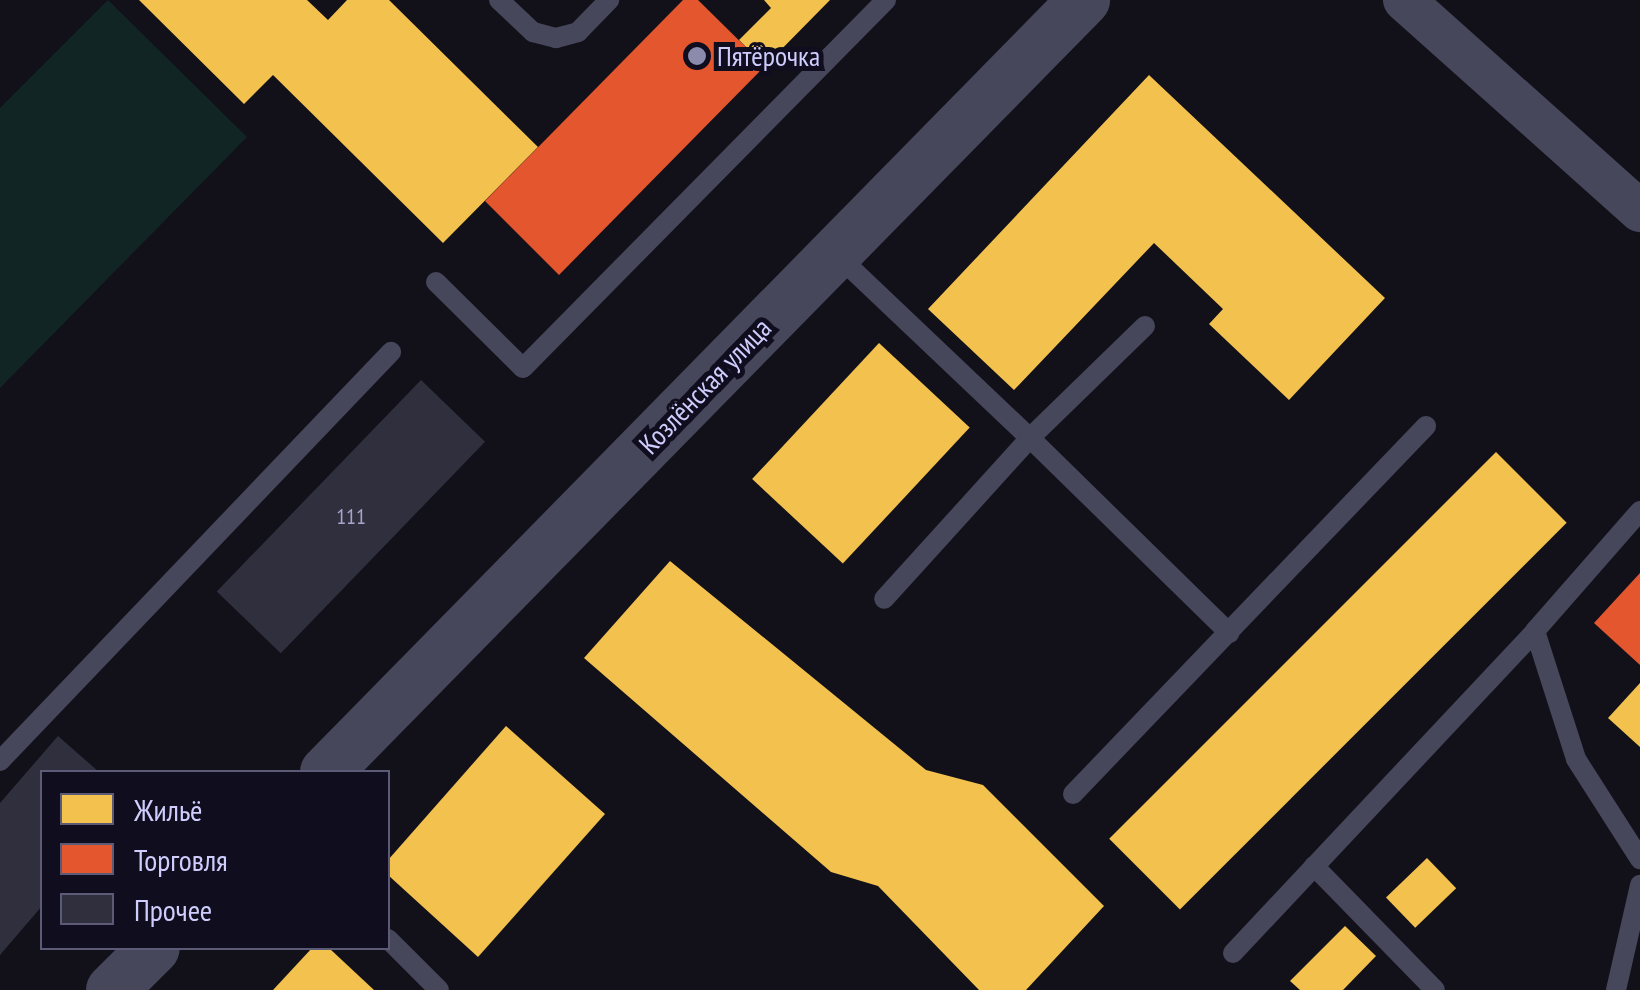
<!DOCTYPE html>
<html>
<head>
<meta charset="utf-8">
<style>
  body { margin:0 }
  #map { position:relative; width:1640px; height:990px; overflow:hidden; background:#12111a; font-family:"PT Sans Narrow",sans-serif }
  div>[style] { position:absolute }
  .green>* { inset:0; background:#112524 }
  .homes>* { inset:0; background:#f2c14e; transform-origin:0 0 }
  .shops>* { inset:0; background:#e4572e }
  .building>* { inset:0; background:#302f3d; transform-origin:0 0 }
  .service>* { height:20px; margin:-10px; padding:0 10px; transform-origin:10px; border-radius:10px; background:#46475b }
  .minor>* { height:42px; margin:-21px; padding:0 21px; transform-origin:21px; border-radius:21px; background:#46475b }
  .tertiary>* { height:52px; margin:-26px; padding:0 26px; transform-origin:26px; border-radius:26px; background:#46475b }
  .dots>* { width:28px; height:28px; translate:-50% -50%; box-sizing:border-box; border:5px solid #0f0d1e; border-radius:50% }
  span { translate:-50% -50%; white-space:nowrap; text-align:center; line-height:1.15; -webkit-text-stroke:10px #0f0d1e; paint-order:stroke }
  .number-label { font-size:22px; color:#a6a6cc }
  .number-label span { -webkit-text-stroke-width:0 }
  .poi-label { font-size:28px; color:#cecdfc }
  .left { translate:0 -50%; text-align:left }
  .street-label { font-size:28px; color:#cecdfc }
  .legend { position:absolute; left:40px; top:770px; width:350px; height:180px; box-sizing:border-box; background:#0f0d1e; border:2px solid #5b5a77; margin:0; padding:12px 18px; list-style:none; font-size:30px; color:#cecdfc }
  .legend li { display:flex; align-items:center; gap:20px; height:50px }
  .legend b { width:50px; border:2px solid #5b5a77 }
</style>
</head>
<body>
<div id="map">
  <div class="green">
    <div style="clip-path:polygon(108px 0,247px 137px,0 388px,0 108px)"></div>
  </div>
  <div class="homes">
    <div style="clip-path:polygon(139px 0,307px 0,328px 20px,347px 0,389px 0,538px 147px,443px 243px,273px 75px,244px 104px)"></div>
    <div style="clip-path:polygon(764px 0,830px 0,765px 66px,739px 40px,771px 8px)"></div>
    <div style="clip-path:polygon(1149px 75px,1385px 298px,1289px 400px,1209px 324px,1223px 309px,1154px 243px,1014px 390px,928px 309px)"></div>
    <div style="left:879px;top:343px;width:124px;height:186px;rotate:43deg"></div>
    <div style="left:1496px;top:452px;width:100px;height:547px;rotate:45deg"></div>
    <div style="clip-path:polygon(670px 561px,926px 770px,983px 785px,1104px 906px,1026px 990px,979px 990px,878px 886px,831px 872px,584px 658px)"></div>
    <div style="clip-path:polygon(1640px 683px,1640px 747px,1608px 718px)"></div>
    <div style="clip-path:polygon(506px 726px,605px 814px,478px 957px,388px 875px,388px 860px)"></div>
    <div style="left:1427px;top:858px;width:42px;height:57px;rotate:46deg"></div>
    <div style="clip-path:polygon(1345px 926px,1376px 956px,1343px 990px,1300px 990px,1290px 981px)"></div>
    <div style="clip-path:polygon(312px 948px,329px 948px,374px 990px,273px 990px)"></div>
  </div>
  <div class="shops">
    <div style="clip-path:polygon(683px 0,698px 0,765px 66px,559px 275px,485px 201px)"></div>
    <div style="clip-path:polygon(1640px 573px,1640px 665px,1594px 623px)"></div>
  </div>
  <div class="building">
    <div style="left:421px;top:380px;width:89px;height:294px;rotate:44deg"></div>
    <div style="clip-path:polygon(58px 736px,99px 772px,42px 772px,42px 906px,0 955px,0 803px)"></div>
  </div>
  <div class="service">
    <div style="left:499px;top:0;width:47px;rotate:43.3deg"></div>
    <div style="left:533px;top:32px;width:24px;rotate:15deg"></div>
    <div style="left:556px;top:38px;width:23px;rotate:-15deg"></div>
    <div style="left:578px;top:32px;width:45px;rotate:-45.9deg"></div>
    <div style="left:837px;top:255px;width:266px;rotate:43.5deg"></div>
    <div style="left:1030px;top:438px;width:217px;rotate:132.2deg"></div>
    <div style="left:436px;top:282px;width:122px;rotate:44.7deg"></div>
    <div style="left:523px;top:368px;width:517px;rotate:-45.39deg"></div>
    <div style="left:1145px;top:326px;width:161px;rotate:135.8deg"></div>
    <div style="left:1030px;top:438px;width:279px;rotate:44.4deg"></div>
    <div style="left:1640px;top:511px;width:159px;rotate:131.2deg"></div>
    <div style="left:1535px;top:631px;width:134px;rotate:72.2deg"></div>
    <div style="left:1576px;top:759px;width:119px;rotate:57.4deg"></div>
    <div style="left:0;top:761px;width:566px;rotate:-46.29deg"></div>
    <div style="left:1073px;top:794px;width:510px;rotate:-46.19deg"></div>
    <div style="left:1314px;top:866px;width:173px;rotate:45.7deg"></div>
    <div style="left:388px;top:939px;width:72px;rotate:45deg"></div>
    <div style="left:1233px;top:953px;width:441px;rotate:-46.8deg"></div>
    <div style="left:1616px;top:990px;width:108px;rotate:-77.1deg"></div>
  </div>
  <div class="minor">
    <div style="left:1404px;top:0;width:317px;rotate:41.8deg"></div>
  </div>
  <div class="tertiary">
    <div style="left:326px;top:772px;width:1082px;rotate:-45.52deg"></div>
    <div style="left:112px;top:990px;width:59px;rotate:-45deg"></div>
  </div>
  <div class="dots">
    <div style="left:697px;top:56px;background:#8c8bad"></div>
  </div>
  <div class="number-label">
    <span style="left:351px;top:517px">111</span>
  </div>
  <div class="poi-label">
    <span class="left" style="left:717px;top:56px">Пятёрочка</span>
  </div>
  <div class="street-label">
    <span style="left:705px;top:386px;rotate:-46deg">Козлёнская улица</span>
  </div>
  <ul class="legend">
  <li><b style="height:28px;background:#f2c14e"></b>Жильё</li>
  <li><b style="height:28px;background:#e4572e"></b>Торговля</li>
  <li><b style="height:28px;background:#302f3d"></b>Прочее</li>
  </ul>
</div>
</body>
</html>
